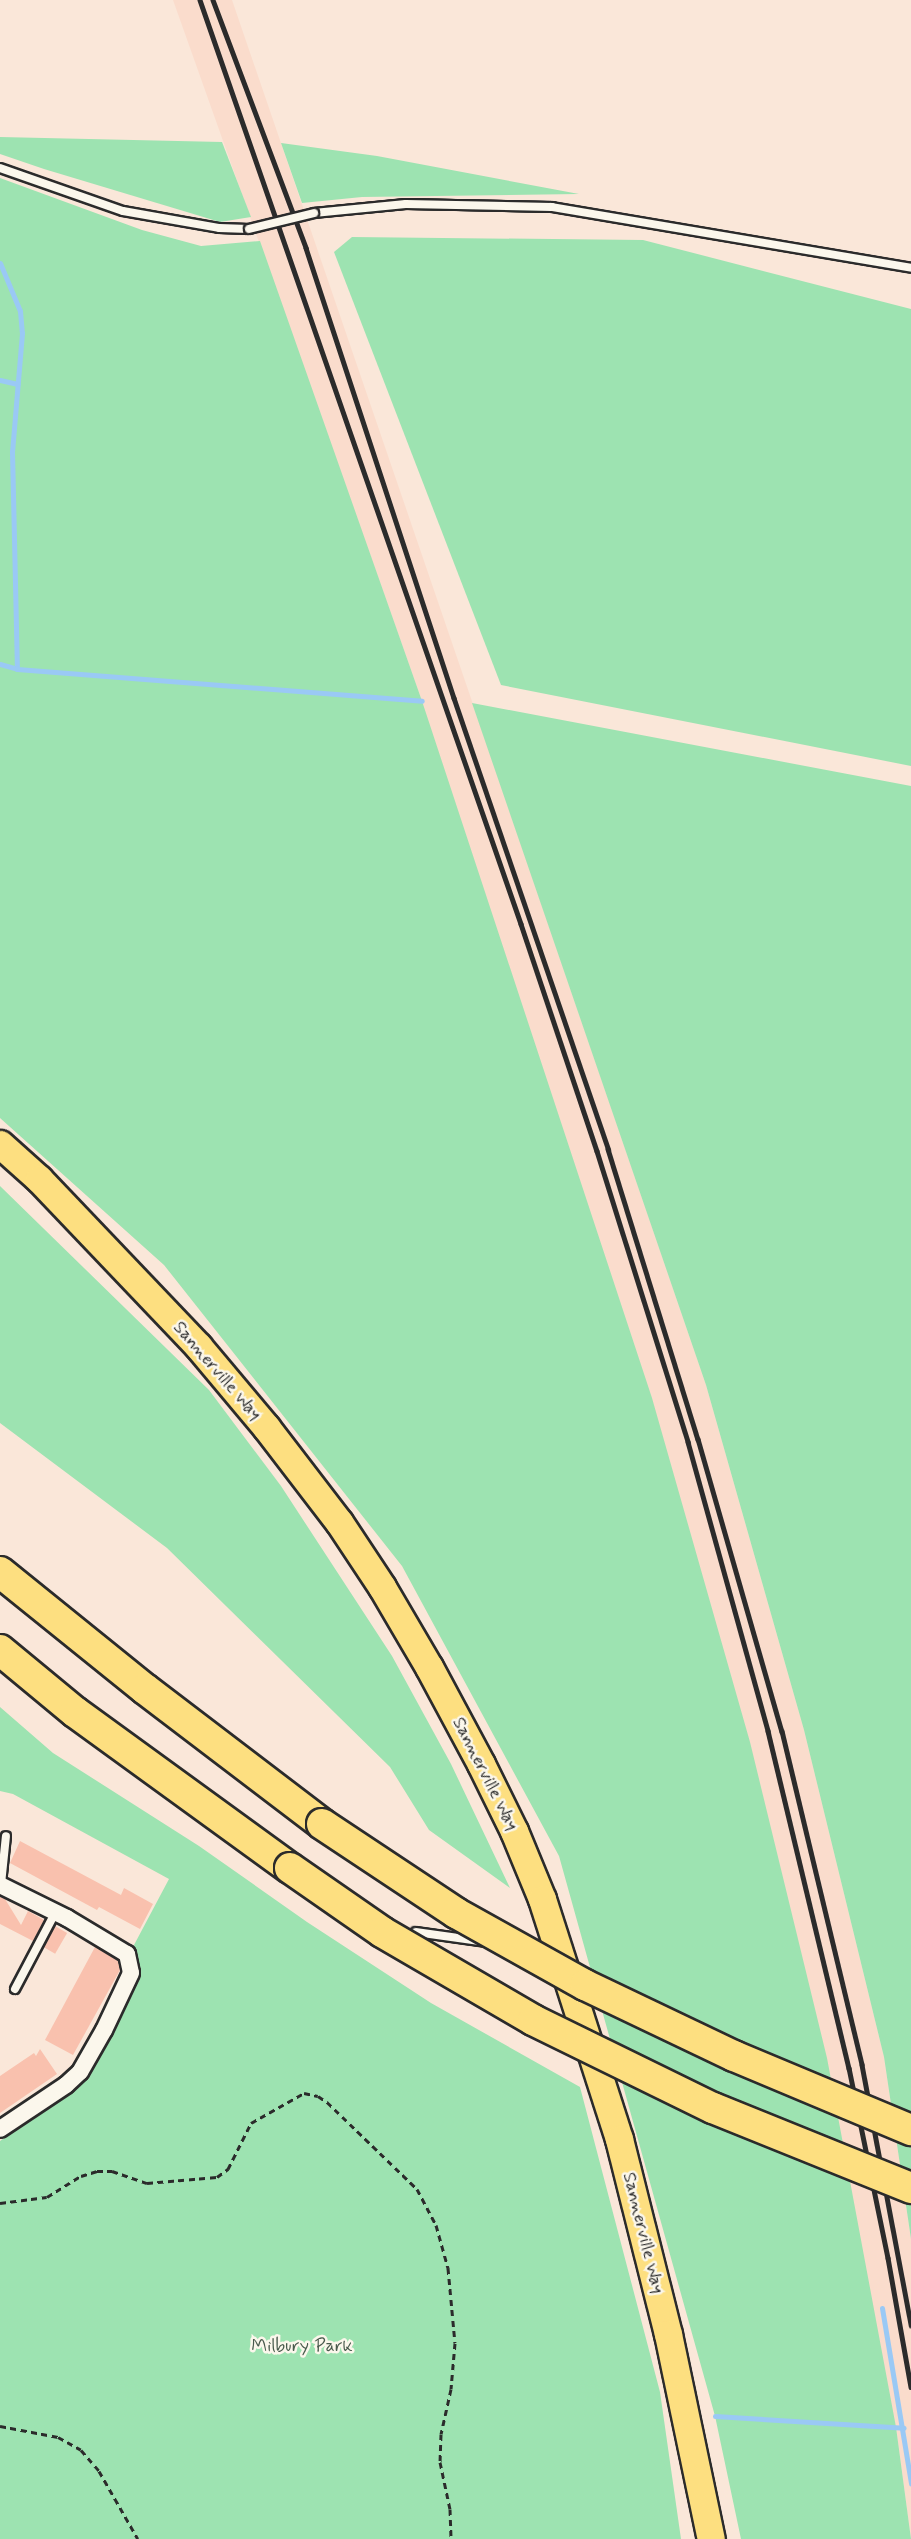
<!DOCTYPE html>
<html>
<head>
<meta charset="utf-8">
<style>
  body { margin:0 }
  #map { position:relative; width:911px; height:2539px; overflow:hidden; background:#fae7d9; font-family:Mynerve,sans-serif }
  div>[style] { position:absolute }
  .built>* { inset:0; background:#fadccc }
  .green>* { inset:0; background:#9de3b1 }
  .stream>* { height:5px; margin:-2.5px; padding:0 2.5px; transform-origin:2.5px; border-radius:2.5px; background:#9ac9f5 }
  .building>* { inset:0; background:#f9c1ae; transform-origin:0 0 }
  .path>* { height:3px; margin-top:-1.5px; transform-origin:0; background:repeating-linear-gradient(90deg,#2b2b2b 0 6px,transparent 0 10.5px) }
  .roads { filter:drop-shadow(2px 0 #2b2b2b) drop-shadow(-2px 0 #2b2b2b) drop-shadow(0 2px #2b2b2b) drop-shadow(0 -2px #2b2b2b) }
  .lane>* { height:8px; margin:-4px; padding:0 4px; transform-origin:4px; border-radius:4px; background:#fbf7ec }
  .street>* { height:16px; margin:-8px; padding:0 8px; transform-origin:8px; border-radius:8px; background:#fbf7ec }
  .primary>* { height:27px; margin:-13.5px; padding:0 13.5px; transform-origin:13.5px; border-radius:13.5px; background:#fddf80 }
  .highway>* { height:30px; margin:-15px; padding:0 15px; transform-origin:15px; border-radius:15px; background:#fddf80 }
  .rail>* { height:4.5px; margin:-2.25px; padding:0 2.25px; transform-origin:2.25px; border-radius:2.25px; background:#2b2b2b }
  .bridges { filter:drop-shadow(2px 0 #2b2b2b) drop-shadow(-2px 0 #2b2b2b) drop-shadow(0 2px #2b2b2b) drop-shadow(0 -2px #2b2b2b) }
  .lane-bridge>* { height:8px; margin:-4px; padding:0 4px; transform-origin:4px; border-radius:4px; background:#fbf7ec }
  .highway-bridge>* { height:30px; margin:-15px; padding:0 15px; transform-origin:15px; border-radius:15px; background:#fddf80 }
  span { translate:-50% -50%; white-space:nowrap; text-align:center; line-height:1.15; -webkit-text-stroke:5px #fbf7ec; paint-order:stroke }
  .street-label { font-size:18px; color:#2b2b2b }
  .park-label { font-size:18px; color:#48594c }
</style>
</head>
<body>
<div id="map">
  <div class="built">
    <div style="clip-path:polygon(173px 0,232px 0,706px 1385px,804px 1730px,884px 2057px,911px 2239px,911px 2539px,896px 2427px,422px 701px)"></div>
  </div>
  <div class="green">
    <div style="clip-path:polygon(0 137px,222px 142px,251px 217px,220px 222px,44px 169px,0 154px)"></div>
    <div style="clip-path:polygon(281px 143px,377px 156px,579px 194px,362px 197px,302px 203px)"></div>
    <div style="clip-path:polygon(0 178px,142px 230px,201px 246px,260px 241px,422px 701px,652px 1398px,750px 1742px,827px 2058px,896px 2427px,911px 2539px,741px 2539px,715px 2416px,559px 1856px,402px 1566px,164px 1265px,0 1118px)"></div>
    <div style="clip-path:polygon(352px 237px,643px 240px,911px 309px,911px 766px,501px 685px,334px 252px)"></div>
    <div style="clip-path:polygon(472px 703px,911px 786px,911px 2239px,884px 2057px,804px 1730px,706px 1385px)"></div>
    <div style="clip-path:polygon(0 1186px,209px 1390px,281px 1486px,392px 1656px,451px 1764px,510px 1888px,429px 1830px,390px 1767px,167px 1548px,0 1423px)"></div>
    <div style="clip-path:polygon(0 1707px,53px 1753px,199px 1846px,307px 1922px,431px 2003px,580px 2087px,660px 2392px,681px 2539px,0 2539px,0 2141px,83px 2082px,140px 1977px,134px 1945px,169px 1879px,13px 1794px,0 1791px)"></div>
  </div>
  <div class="stream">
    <div style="left:0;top:263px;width:52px;rotate:67.4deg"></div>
    <div style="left:20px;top:311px;width:22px;rotate:85deg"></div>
    <div style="left:22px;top:333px;width:118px;rotate:94.8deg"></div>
    <div style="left:12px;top:451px;width:218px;rotate:88.7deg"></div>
    <div style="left:0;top:380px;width:18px;rotate:13deg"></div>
    <div style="left:0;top:664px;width:18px;rotate:16deg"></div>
    <div style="left:17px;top:669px;width:406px;rotate:4.5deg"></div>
    <div style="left:882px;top:2308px;width:178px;rotate:80.6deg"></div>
    <div style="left:715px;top:2416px;width:189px;rotate:3.6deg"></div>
  </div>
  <div class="building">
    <div style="clip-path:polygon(20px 1841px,121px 1895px,124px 1888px,153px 1904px,140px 1929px,99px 1907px,97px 1910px,10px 1863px)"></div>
    <div style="clip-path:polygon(0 1897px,5px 1899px,21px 1925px,28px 1911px,44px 1920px,33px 1941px,0 1924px)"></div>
    <div style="left:55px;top:1926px;width:14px;height:24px;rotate:30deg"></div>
    <div style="clip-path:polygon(95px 1947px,118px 1961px,120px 1970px,73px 2055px,45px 2040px)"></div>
    <div style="clip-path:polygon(40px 2049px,57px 2074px,0 2113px,0 2076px,34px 2053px,36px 2056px)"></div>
  </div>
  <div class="path">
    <div style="left:0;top:2203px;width:47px;rotate:-7.3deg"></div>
    <div style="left:47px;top:2197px;width:40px;rotate:-32deg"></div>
    <div style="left:81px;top:2176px;width:17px;rotate:-17deg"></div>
    <div style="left:97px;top:2171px;width:15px"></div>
    <div style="left:112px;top:2171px;width:37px;rotate:19deg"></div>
    <div style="left:147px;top:2183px;width:70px;rotate:-4.9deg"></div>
    <div style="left:217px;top:2177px;width:14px;rotate:-36deg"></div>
    <div style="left:228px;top:2169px;width:51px;rotate:-63.4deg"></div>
    <div style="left:251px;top:2123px;width:61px;rotate:-29.5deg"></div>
    <div style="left:304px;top:2093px;width:14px;rotate:12deg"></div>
    <div style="left:318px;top:2096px;width:11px;rotate:34deg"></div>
    <div style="left:327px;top:2102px;width:125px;rotate:44deg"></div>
    <div style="left:417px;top:2189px;width:41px;rotate:62.2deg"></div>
    <div style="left:436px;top:2225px;width:45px;rotate:74.4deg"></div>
    <div style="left:448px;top:2268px;width:75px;rotate:84.7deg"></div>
    <div style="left:455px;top:2343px;width:46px;rotate:95deg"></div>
    <div style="left:451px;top:2389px;width:46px;rotate:102.5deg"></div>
    <div style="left:441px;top:2434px;width:28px;rotate:92deg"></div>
    <div style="left:440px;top:2462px;width:48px;rotate:78deg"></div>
    <div style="left:450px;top:2509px;width:30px;rotate:88deg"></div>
    <div style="left:0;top:2426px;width:59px;rotate:10.7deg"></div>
    <div style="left:58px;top:2437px;width:26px;rotate:29deg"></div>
    <div style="left:81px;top:2450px;width:28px;rotate:49deg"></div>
    <div style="left:99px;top:2471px;width:78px;rotate:60.2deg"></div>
  </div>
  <div class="roads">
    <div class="lane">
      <div style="left:0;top:168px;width:130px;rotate:19.3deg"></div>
      <div style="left:123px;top:211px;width:97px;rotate:10deg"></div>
      <div style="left:219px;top:228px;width:30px;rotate:2deg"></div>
      <div style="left:314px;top:213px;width:92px;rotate:-5.6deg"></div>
      <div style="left:406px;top:204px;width:146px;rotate:1.2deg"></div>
      <div style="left:552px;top:207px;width:364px;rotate:9.6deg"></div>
      <div style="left:1px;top:1884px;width:48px;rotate:-84.1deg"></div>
      <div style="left:416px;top:1932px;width:71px;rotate:8.1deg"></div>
      <div style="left:15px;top:1989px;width:86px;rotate:-62.2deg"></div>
    </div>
    <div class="street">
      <div style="left:0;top:1885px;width:75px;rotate:26.2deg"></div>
      <div style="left:67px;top:1918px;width:70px;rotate:31deg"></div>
      <div style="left:127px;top:1954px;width:19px;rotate:78deg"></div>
      <div style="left:131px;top:1973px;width:63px;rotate:115.3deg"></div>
      <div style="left:104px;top:2030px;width:48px;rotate:119.7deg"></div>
      <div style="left:80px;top:2072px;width:19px;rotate:137deg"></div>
      <div style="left:66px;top:2085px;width:79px;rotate:146.3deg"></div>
    </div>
    <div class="primary">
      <div style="left:0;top:1144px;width:52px;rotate:41.9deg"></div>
      <div style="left:39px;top:1179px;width:231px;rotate:46.4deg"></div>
      <div style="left:198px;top:1346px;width:106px;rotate:50deg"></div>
      <div style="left:266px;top:1427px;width:120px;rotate:52.5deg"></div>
      <div style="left:339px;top:1522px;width:78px;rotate:56.5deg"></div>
      <div style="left:382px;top:1587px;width:93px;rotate:59.6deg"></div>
      <div style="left:429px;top:1667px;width:110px;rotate:61.8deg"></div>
      <div style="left:481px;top:1764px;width:75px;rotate:63.8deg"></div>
      <div style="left:514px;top:1831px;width:74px;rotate:67.6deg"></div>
      <div style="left:542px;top:1899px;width:252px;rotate:72.2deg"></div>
      <div style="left:619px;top:2139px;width:201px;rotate:75.9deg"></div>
      <div style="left:668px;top:2334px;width:209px;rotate:78.2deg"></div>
    </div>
    <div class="highway">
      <div style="left:0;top:1572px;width:186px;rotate:38.9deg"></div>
      <div style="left:145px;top:1689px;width:223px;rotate:37.3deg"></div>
      <div style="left:0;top:1650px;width:97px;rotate:39.6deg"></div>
      <div style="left:75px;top:1712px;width:266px;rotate:36deg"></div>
    </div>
  </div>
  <div class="rail">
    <div style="left:200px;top:0;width:978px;rotate:70.84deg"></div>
    <div style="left:521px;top:924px;width:239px;rotate:71.5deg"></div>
    <div style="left:597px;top:1151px;width:305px;rotate:72.6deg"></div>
    <div style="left:688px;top:1442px;width:300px;rotate:74.5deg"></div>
    <div style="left:768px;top:1731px;width:347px;rotate:76.5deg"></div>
    <div style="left:849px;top:2068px;width:194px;rotate:78.4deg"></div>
    <div style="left:888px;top:2258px;width:131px;rotate:79.9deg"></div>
    <div style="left:213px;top:0;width:265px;rotate:69.4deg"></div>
    <div style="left:306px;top:248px;width:474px;rotate:71.8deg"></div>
    <div style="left:454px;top:698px;width:477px;rotate:71.1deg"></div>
    <div style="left:608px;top:1149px;width:304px;rotate:72.8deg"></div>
    <div style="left:698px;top:1439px;width:304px;rotate:74deg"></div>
    <div style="left:782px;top:1731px;width:343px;rotate:76.5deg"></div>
    <div style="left:862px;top:2065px;width:265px;rotate:79.3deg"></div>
  </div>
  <div class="bridges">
    <div class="lane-bridge">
      <div style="left:249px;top:229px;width:67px;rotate:-13.8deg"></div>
    </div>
    <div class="highway-bridge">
      <div style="left:322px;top:1824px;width:161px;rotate:33.6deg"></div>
      <div style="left:456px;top:1913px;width:148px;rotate:29.2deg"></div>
      <div style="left:585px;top:1985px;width:165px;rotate:25.5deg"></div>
      <div style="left:734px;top:2056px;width:192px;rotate:22.7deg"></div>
      <div style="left:290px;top:1868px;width:112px;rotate:34.8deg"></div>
      <div style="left:382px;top:1932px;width:175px;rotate:30.2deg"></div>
      <div style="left:533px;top:2020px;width:200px;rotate:26.1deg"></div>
      <div style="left:713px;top:2108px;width:214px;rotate:22deg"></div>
    </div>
  </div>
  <div class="street-label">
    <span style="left:217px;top:1371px;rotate:49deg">Sannerville Way</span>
    <span style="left:485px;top:1774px;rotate:63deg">Sannerville Way</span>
    <span style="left:643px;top:2233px;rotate:76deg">Sannerville Way</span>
  </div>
  <div class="park-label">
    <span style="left:302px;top:2346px">Milbury Park</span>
  </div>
</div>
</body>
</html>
